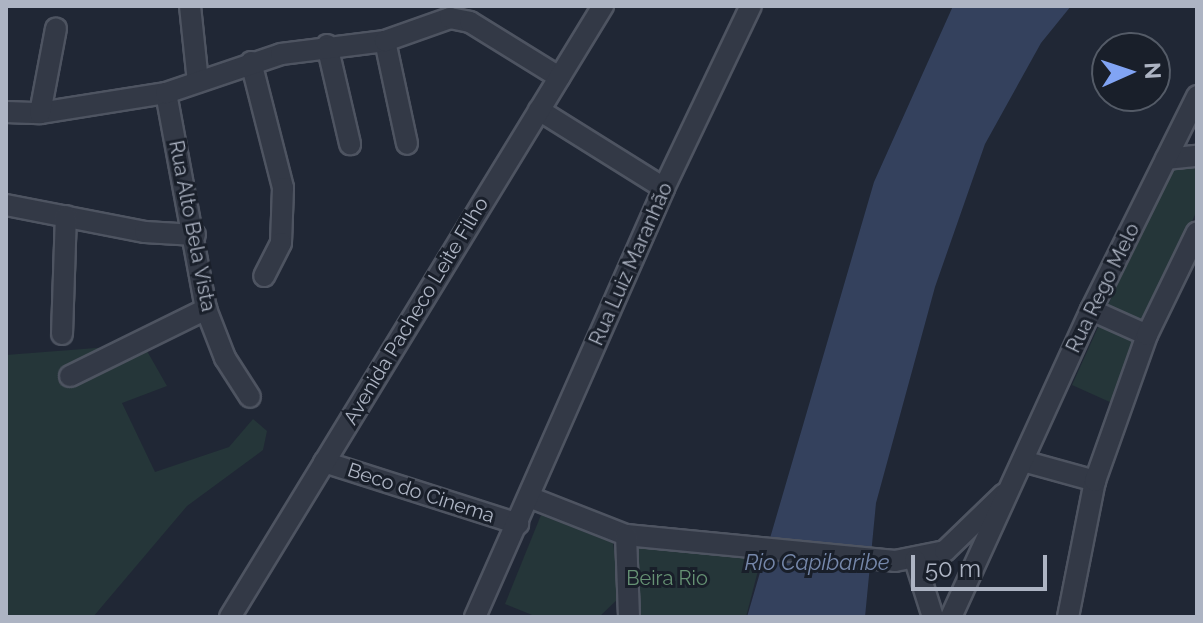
<!DOCTYPE html>
<html>
<head>
<meta charset="utf-8">
<style>
  body { margin:0 }
  #map { position:relative; width:1203px; height:623px; overflow:hidden; background:#202735; font-family:Raleway,sans-serif }
  div>[style] { position:absolute }
  .green>* { inset:0; background:#253639 }
  .water>* { inset:0; background:#34415d }
  .roads { filter:drop-shadow(2px 0 #4e5461) drop-shadow(-2px 0 #4e5461) drop-shadow(0 2px #4e5461) drop-shadow(0 -2px #4e5461) }
  .minor>* { height:20px; margin:-10px; padding:0 10px; transform-origin:10px; border-radius:10px; background:#333946 }
  span { translate:-50% -50%; white-space:nowrap; text-align:center; line-height:1.15; -webkit-text-stroke:6px #191f2a; paint-order:stroke }
  .street-label { font-size:20px; color:#adb4c3 }
  .park-label { font-size:20px; color:#669274 }
  .water-label { font-size:22px; color:#7688ab; font-style:italic }
  .frame { position:absolute; inset:0; border:8px solid #adb4c3; pointer-events:none }
  .north { position:absolute; left:1091px; top:32px; width:80px; height:80px; box-sizing:border-box; background:#191f2a; border:2px solid #545b67; border-radius:50%; rotate:87deg; font-size:22px; font-weight:700; line-height:32px; text-align:center; color:#adb4c3 }
  .north::after { content:''; display:block; margin:auto; width:28px; height:36px; background:#81a4f4; clip-path:polygon(50% 0,100% 100%,50% 72%,0 100%) }
  .scale { position:absolute; left:911px; top:555px; width:136px; height:36px; box-sizing:border-box; border:4px solid #adb4c3; border-top:0; padding-left:10px; font-size:24px; line-height:28px; white-space:nowrap; color:#adb4c3; -webkit-text-stroke:6px #191f2a; paint-order:stroke }
</style>
</head>
<body>
<div id="map">
  <div class="green">
    <div style="clip-path:polygon(1197px 165px,1197px 210px,1112px 403px,1072px 385px,1170px 168px)"></div>
    <div style="clip-path:polygon(109px 347px,147px 351px,167px 386px,122px 403px,155px 472px,229px 447px,253px 419px,267px 431px,263px 450px,187px 506px,93px 617px,6px 617px,6px 355px)"></div>
    <div style="clip-path:polygon(541px 515px,613px 543px,620px 597px,599px 617px,537px 617px,505px 604px)"></div>
    <div style="clip-path:polygon(626px 535px,763px 551px,746px 617px,629px 617px)"></div>
  </div>
  <div class="water">
    <div style="clip-path:polygon(953px 6px,1071px 6px,1041px 43px,985px 144px,935px 287px,876px 503px,865px 617px,747px 617px,874px 182px)"></div>
  </div>
  <div class="roads">
    <div class="minor">
      <div style="left:190px;top:6px;width:76px;rotate:84deg"></div>
      <div style="left:385px;top:41px;width:105px;rotate:77.9deg"></div>
      <div style="left:327px;top:45px;width:102px;rotate:76.9deg"></div>
      <div style="left:251px;top:62px;width:130px;rotate:75.7deg"></div>
      <div style="left:283px;top:188px;width:55px;rotate:92.1deg"></div>
      <div style="left:281px;top:243px;width:37px;rotate:117deg"></div>
      <div style="left:166px;top:93px;width:220px;rotate:79.5deg"></div>
      <div style="left:206px;top:309px;width:53px;rotate:68.8deg"></div>
      <div style="left:225px;top:358px;width:46px;rotate:57.3deg"></div>
      <div style="left:539px;top:110px;width:147px;rotate:32deg"></div>
      <div style="left:6px;top:112px;width:34px;rotate:2deg"></div>
      <div style="left:40px;top:113px;width:128px;rotate:-9deg"></div>
      <div style="left:166px;top:93px;width:121px;rotate:-18.7deg"></div>
      <div style="left:281px;top:54px;width:105px;rotate:-7.1deg"></div>
      <div style="left:385px;top:41px;width:69px;rotate:-19.5deg"></div>
      <div style="left:450px;top:18px;width:20px;rotate:11deg"></div>
      <div style="left:470px;top:22px;width:105px;rotate:31.7deg"></div>
      <div style="left:40px;top:113px;width:86px;rotate:-79.3deg"></div>
      <div style="left:1166px;top:159px;width:31px;rotate:-6deg"></div>
      <div style="left:6px;top:205px;width:142px;rotate:11deg"></div>
      <div style="left:145px;top:232px;width:50px;rotate:3.4deg"></div>
      <div style="left:1091px;top:310px;width:61px;rotate:24.1deg"></div>
      <div style="left:62px;top:334px;width:118px;rotate:-88.1deg"></div>
      <div style="left:70px;top:376px;width:152px;rotate:-26.2deg"></div>
      <div style="left:1023px;top:461px;width:75px;rotate:15.5deg"></div>
      <div style="left:324px;top:462px;width:204px;rotate:17.7deg"></div>
      <div style="left:529px;top:497px;width:104px;rotate:21.4deg"></div>
      <div style="left:626px;top:535px;width:270px;rotate:5.5deg"></div>
      <div style="left:895px;top:561px;width:51px;rotate:-11.3deg"></div>
      <div style="left:945px;top:551px;width:82px;rotate:-44deg"></div>
      <div style="left:626px;top:535px;width:82px;rotate:87.9deg"></div>
      <div style="left:915px;top:560px;width:60px;rotate:72.5deg"></div>
      <div style="left:230px;top:617px;width:716px;rotate:-58.6deg"></div>
      <div style="left:475px;top:617px;width:469px;rotate:-66.2deg"></div>
      <div style="left:664px;top:188px;width:202px;rotate:-64.5deg"></div>
      <div style="left:951px;top:617px;width:337px;rotate:-65.5deg"></div>
      <div style="left:1091px;top:310px;width:239px;rotate:-63.6deg"></div>
      <div style="left:1068px;top:617px;width:139px;rotate:-78.8deg"></div>
      <div style="left:1095px;top:481px;width:155px;rotate:-70.4deg"></div>
      <div style="left:1147px;top:335px;width:114px;rotate:-64.1deg"></div>
    </div>
  </div>
  <div class="street-label">
    <span style="left:192px;top:226px;rotate:79deg">Rua Alto Bela Vista</span>
    <span style="left:631px;top:264px;rotate:-66deg">Rua Luiz Maranhão</span>
    <span style="left:1103px;top:288px;rotate:-64deg">Rua Rego Melo</span>
    <span style="left:416px;top:311px;rotate:-59deg">Avenida Pacheco Leite Filho</span>
    <span style="left:421px;top:493px;rotate:18deg">Beco do Cinema</span>
  </div>
  <div class="park-label">
    <span style="left:667px;top:578px">Beira Rio</span>
  </div>
  <div class="water-label">
    <span style="left:817px;top:563px">Rio Capibaribe</span>
  </div>
  <div class="frame"></div>
  <div class="north">N</div>
  <div class="scale">50 m</div>
</div>
</body>
</html>
